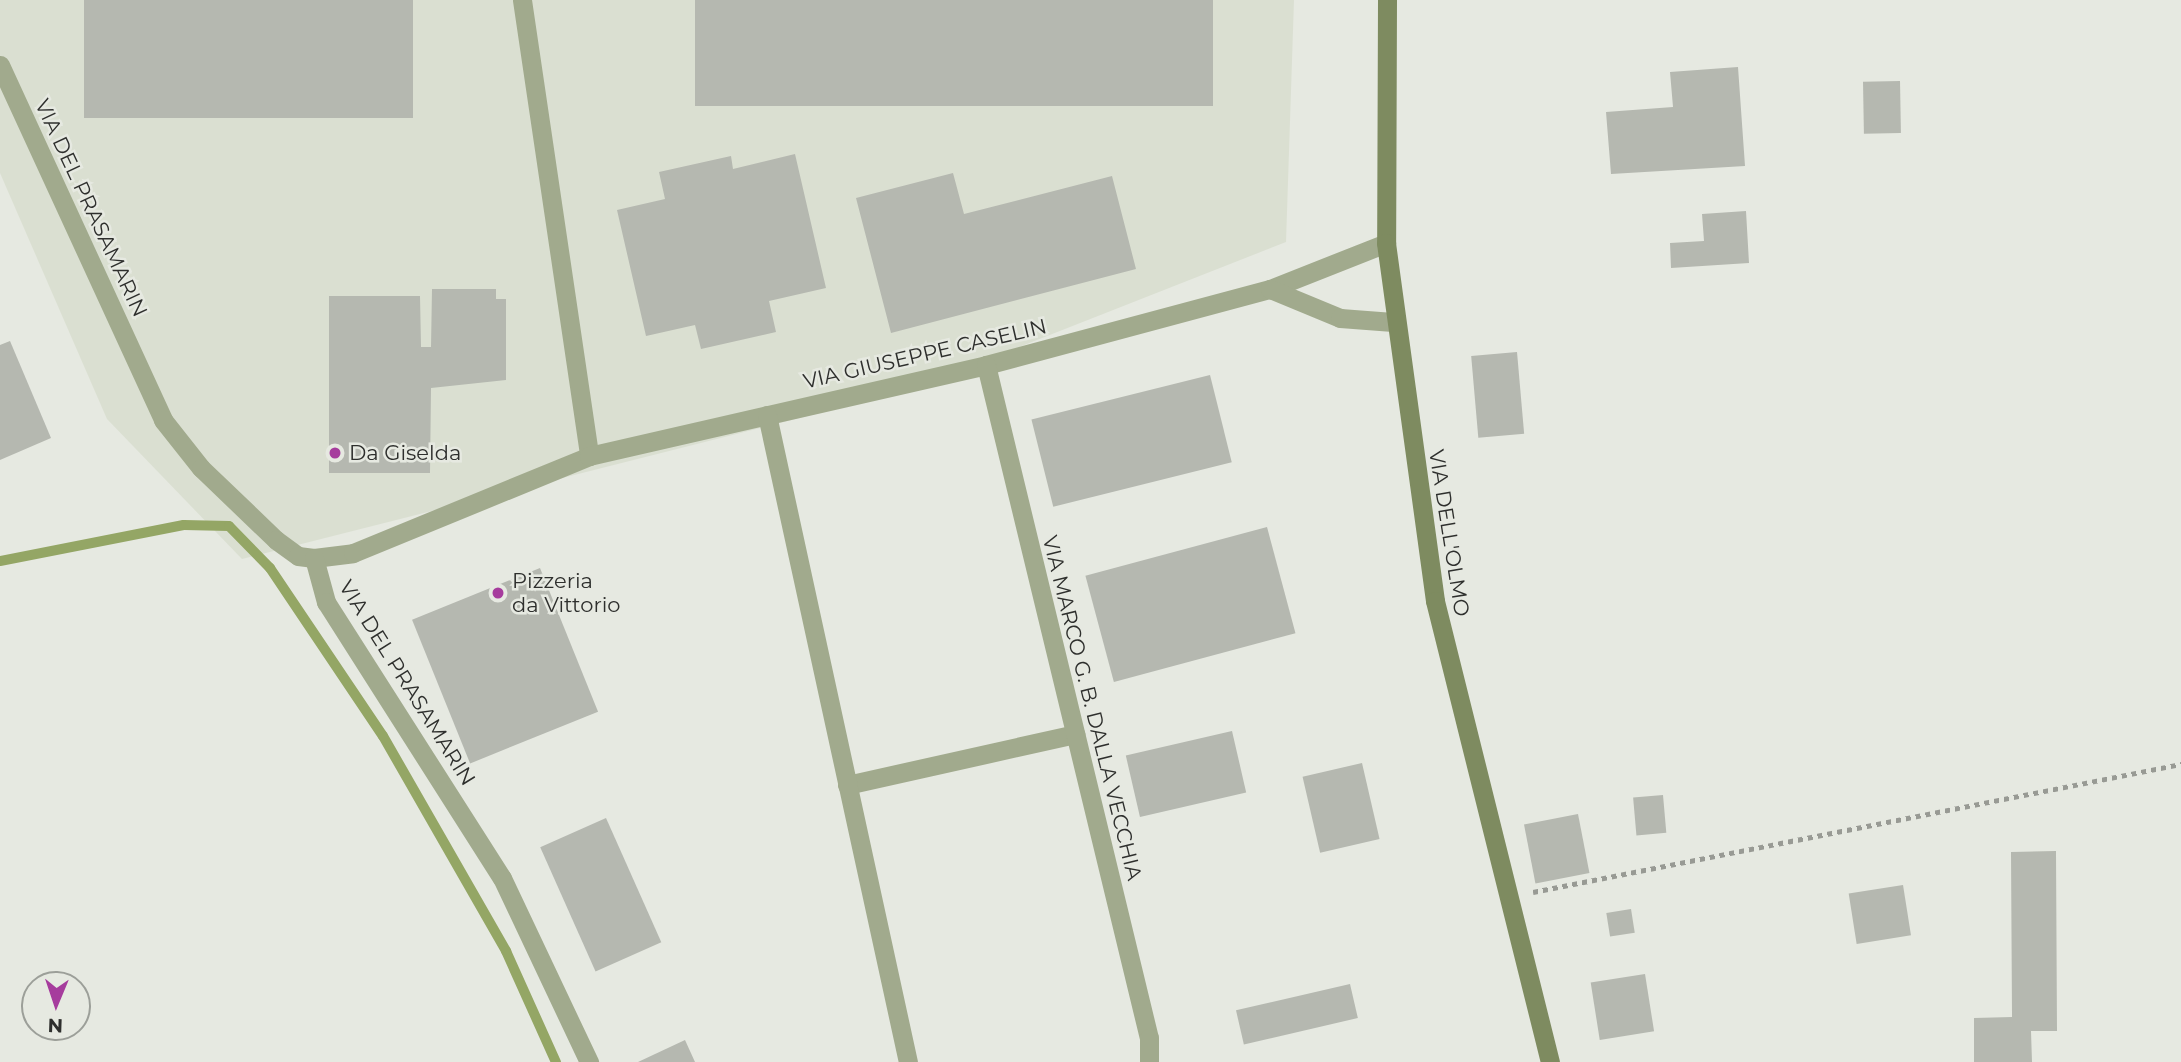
<!DOCTYPE html>
<html>
<head>
<meta charset="utf-8">
<style>
  body { margin:0 }
  #map { position:relative; width:2181px; height:1062px; overflow:hidden; background:#e6e9e1; font-family:Montserrat,sans-serif }
  div>[style] { position:absolute }
  .built>* { inset:0; background:#dadfd1 }
  .stream>* { height:10px; margin:-5px; padding:0 5px; transform-origin:5px; border-radius:5px; background:#94a665 }
  .building>* { inset:0; background:#b5b8b0; transform-origin:0 0 }
  .path>* { height:4.5px; margin-top:-2.25px; transform-origin:0; background:repeating-linear-gradient(90deg,#989a94 0 5px,transparent 0 10px) }
  .service>* { height:19px; margin:-9.5px; padding:0 9.5px; transform-origin:9.5px; border-radius:9.5px; background:#a1aa8d }
  .minor>* { height:19px; margin:-9.5px; padding:0 9.5px; transform-origin:9.5px; border-radius:9.5px; background:#a1aa8d }
  .secondary>* { height:19px; margin:-9.5px; padding:0 9.5px; transform-origin:9.5px; border-radius:9.5px; background:#7e8b60 }
  .dots>* { width:19px; height:19px; translate:-50% -50%; box-sizing:border-box; border:4px solid #e6e9e1; border-radius:50% }
  span { translate:-50% -50%; white-space:nowrap; text-align:center; line-height:1.15; -webkit-text-stroke:5px #e6e9e1; paint-order:stroke }
  .street-label { font-size:21px; color:#2e2f2d }
  .poi-label { font-size:21px; color:#2e2f2d }
  .left { translate:0 -50%; text-align:left }
  .north { position:absolute; left:21px; top:971px; width:70px; height:70px; box-sizing:border-box; background:#e6e9e1; border:2px solid #9c9f99; border-radius:50%; rotate:182deg; font-size:19px; font-weight:700; line-height:28px; text-align:center; color:#2e2f2d }
  .north::after { content:''; display:block; margin:auto; width:24px; height:32px; background:#a63c9d; clip-path:polygon(50% 0,100% 100%,50% 72%,0 100%) }
</style>
</head>
<body>
<div id="map">
  <div class="built">
    <div style="clip-path:polygon(0 0,1294px 0,1286px 242px,910px 390px,242px 559px,107px 419px,0 173px)"></div>
  </div>
  <div class="stream">
    <div style="left:0;top:561px;width:187px;rotate:-11.1deg"></div>
    <div style="left:184px;top:525px;width:45px;rotate:1.3deg"></div>
    <div style="left:229px;top:526px;width:59px;rotate:45.7deg"></div>
    <div style="left:270px;top:568px;width:202px;rotate:56.1deg"></div>
    <div style="left:383px;top:736px;width:248px;rotate:60.2deg"></div>
    <div style="left:506px;top:951px;width:122px;rotate:65.8deg"></div>
  </div>
  <div class="building">
    <div style="left:84px;top:0;width:329px;height:118px"></div>
    <div style="left:695px;top:0;width:518px;height:106px"></div>
    <div style="clip-path:polygon(1738px 67px,1745px 166px,1611px 174px,1606px 112px,1673px 107px,1670px 72px)"></div>
    <div style="left:1900px;top:81px;width:52px;height:37px;rotate:89deg"></div>
    <div style="clip-path:polygon(795px 154px,826px 288px,769px 301px,776px 332px,701px 349px,695px 325px,646px 336px,617px 210px,665px 199px,659px 172px,731px 156px,733px 169px)"></div>
    <div style="clip-path:polygon(953px 173px,964px 214px,1112px 176px,1136px 269px,891px 333px,856px 198px)"></div>
    <div style="clip-path:polygon(1746px 211px,1749px 263px,1671px 268px,1670px 243px,1704px 241px,1702px 214px)"></div>
    <div style="clip-path:polygon(432px 289px,496px 289px,496px 299px,506px 299px,506px 380px,431px 388px,430px 473px,329px 473px,329px 296px,420px 296px,421px 347px,431px 347px)"></div>
    <div style="clip-path:polygon(10px 341px,51px 438px,0 460px,0 345px)"></div>
    <div style="left:1517px;top:352px;width:82px;height:46px;rotate:85deg"></div>
    <div style="left:1210px;top:375px;width:90px;height:184px;rotate:76deg"></div>
    <div style="left:1267px;top:527px;width:110px;height:188px;rotate:75deg"></div>
    <div style="left:540px;top:568px;width:155px;height:138px;rotate:68deg"></div>
    <div style="left:1232px;top:731px;width:63px;height:109px;rotate:77deg"></div>
    <div style="left:1362px;top:763px;width:78px;height:61px;rotate:77deg"></div>
    <div style="left:1663px;top:795px;width:38px;height:30px;rotate:85deg"></div>
    <div style="left:1578px;top:814px;width:60px;height:55px;rotate:79deg"></div>
    <div style="left:606px;top:818px;width:136px;height:72px;rotate:66deg"></div>
    <div style="clip-path:polygon(2056px 851px,2057px 1031px,2031px 1031px,2032px 1062px,1974px 1062px,1974px 1018px,2012px 1017px,2011px 852px)"></div>
    <div style="left:1903px;top:885px;width:51px;height:55px;rotate:81deg"></div>
    <div style="left:1631px;top:909px;width:24px;height:25px;rotate:81deg"></div>
    <div style="left:1645px;top:974px;width:58px;height:55px;rotate:81deg"></div>
    <div style="left:1350px;top:984px;width:35px;height:117px;rotate:77deg"></div>
    <div style="clip-path:polygon(685px 1040px,695px 1062px,638px 1062px)"></div>
  </div>
  <div class="path">
    <div style="left:1533px;top:892px;width:661px;rotate:-11.17deg"></div>
  </div>
  <div class="service">
    <div style="left:847px;top:785px;width:234px;rotate:-12.6deg"></div>
  </div>
  <div class="minor">
    <div style="left:522px;top:0;width:461px;rotate:81.6deg"></div>
    <div style="left:0;top:65px;width:391px;rotate:65.3deg"></div>
    <div style="left:163px;top:420px;width:61px;rotate:51.6deg"></div>
    <div style="left:201px;top:468px;width:104px;rotate:43.8deg"></div>
    <div style="left:276px;top:540px;width:27px;rotate:36deg"></div>
    <div style="left:298px;top:556px;width:16px;rotate:7deg"></div>
    <div style="left:314px;top:558px;width:39px;rotate:-7deg"></div>
    <div style="left:353px;top:553px;width:255px;rotate:-22.3deg"></div>
    <div style="left:589px;top:456px;width:407px;rotate:-12.9deg"></div>
    <div style="left:986px;top:365px;width:294px;rotate:-15deg"></div>
    <div style="left:1270px;top:289px;width:125px;rotate:-21.6deg"></div>
    <div style="left:1270px;top:289px;width:76px;rotate:22.5deg"></div>
    <div style="left:1340px;top:318px;width:53px;rotate:4.3deg"></div>
    <div style="left:986px;top:365px;width:692px;rotate:76.39deg"></div>
    <div style="left:1149px;top:1038px;width:24px;rotate:90deg"></div>
    <div style="left:767px;top:415px;width:662px;rotate:77.71deg"></div>
    <div style="left:314px;top:558px;width:46px;rotate:74.7deg"></div>
    <div style="left:326px;top:602px;width:327px;rotate:57.5deg"></div>
    <div style="left:502px;top:878px;width:204px;rotate:64.7deg"></div>
  </div>
  <div class="secondary">
    <div style="left:1387px;top:0;width:243px;rotate:90.2deg"></div>
    <div style="left:1386px;top:243px;width:361px;rotate:82.2deg"></div>
    <div style="left:1435px;top:601px;width:475px;rotate:76deg"></div>
  </div>
  <div class="dots">
    <div style="left:335px;top:453px;background:#a63c9d"></div>
    <div style="left:498px;top:593px;background:#a63c9d"></div>
  </div>
  <div class="street-label">
    <span style="left:91px;top:208px;rotate:65deg">VIA DEL PRASAMARIN</span>
    <span style="left:925px;top:354px;rotate:-13deg">VIA GIUSEPPE CASELIN</span>
    <span style="left:1449px;top:533px;rotate:81deg">VIA DELL'OLMO</span>
    <span style="left:407px;top:683px;rotate:58deg">VIA DEL PRASAMARIN</span>
    <span style="left:1092px;top:708px;rotate:76deg">VIA MARCO G. B. DALLA VECCHIA</span>
  </div>
  <div class="poi-label">
    <span class="left" style="left:349px;top:453px">Da Giselda</span>
    <span class="left" style="left:512px;top:593px">Pizzeria<br>da Vittorio</span>
  </div>
  <div class="north">N</div>
</div>
</body>
</html>
